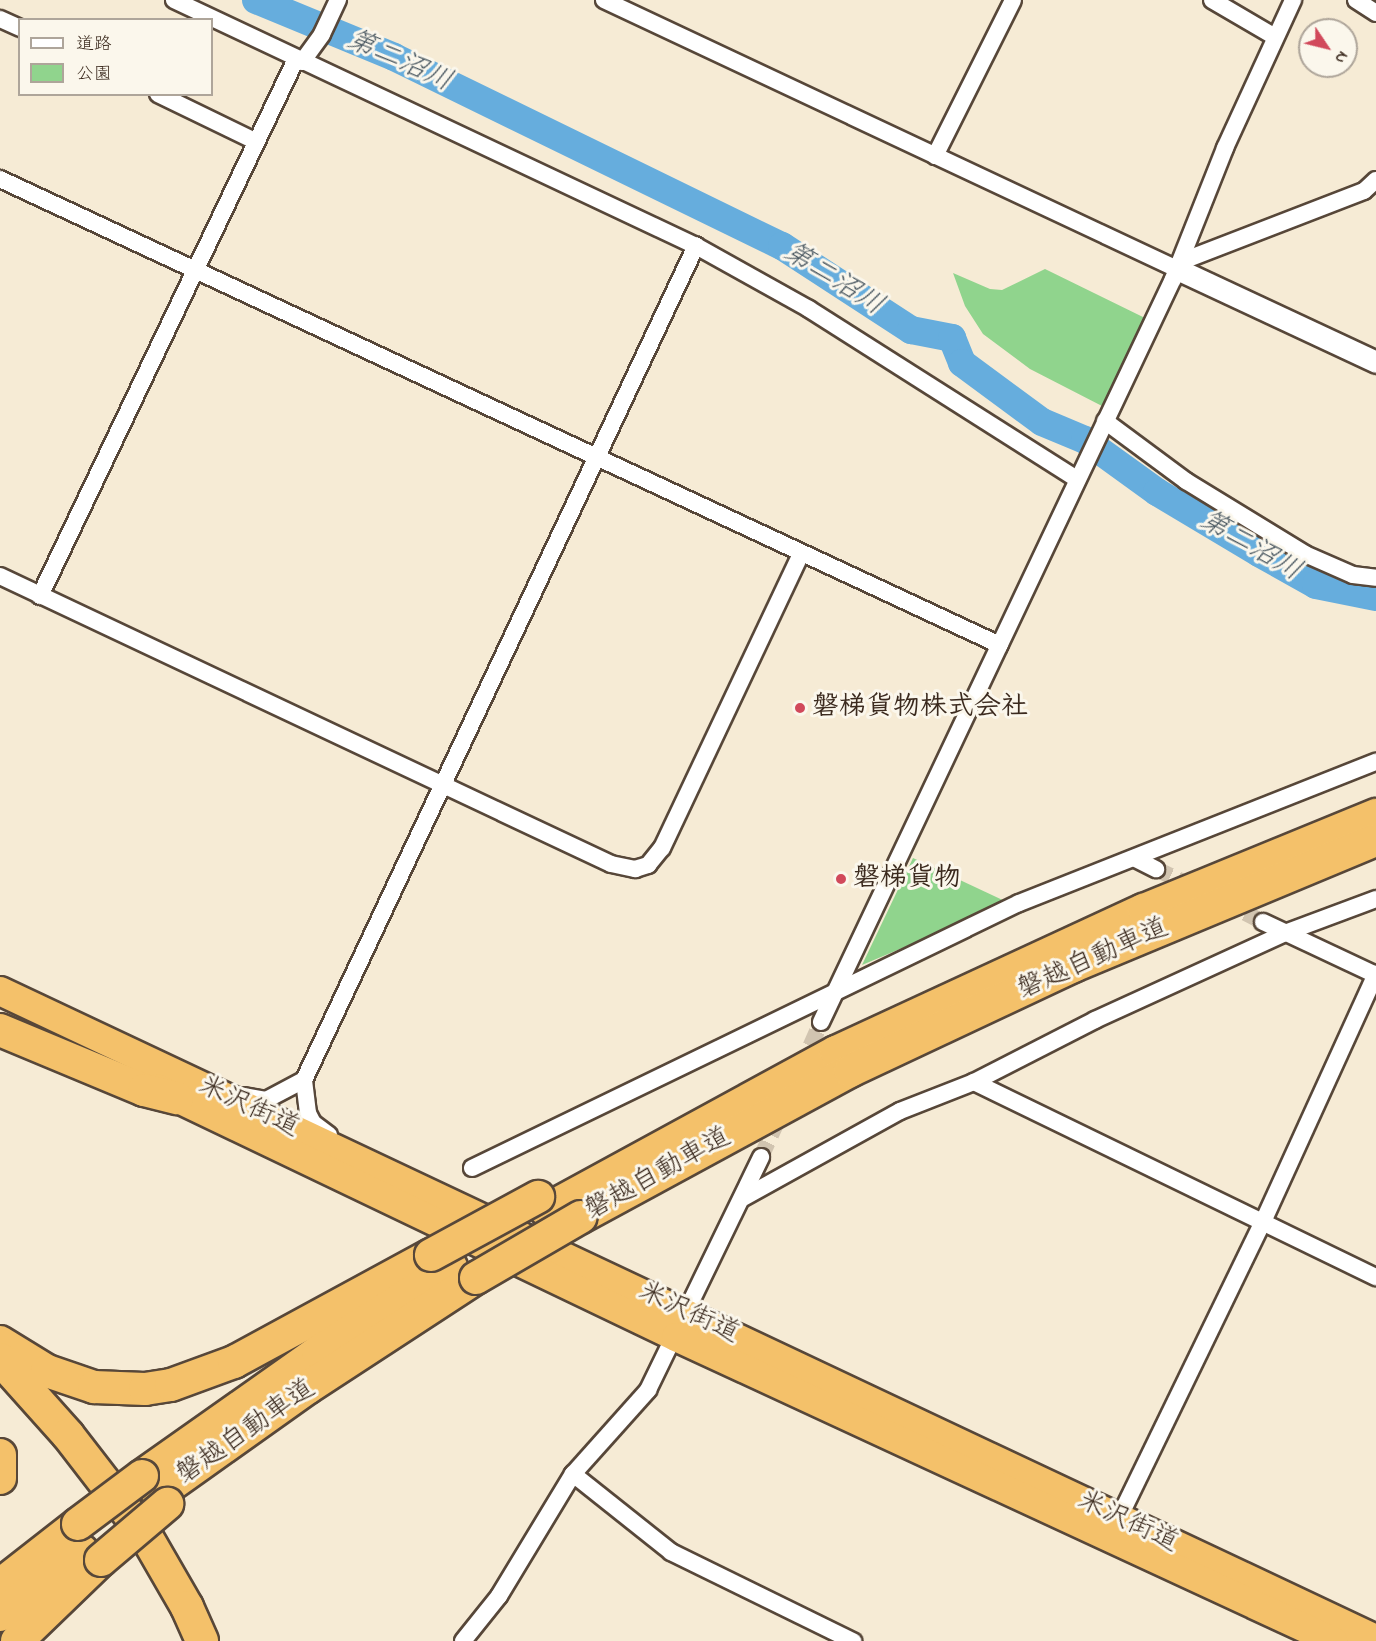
<!DOCTYPE html>
<html>
<head>
<meta charset="utf-8">
<style>
  body { margin:0 }
  #map { position:relative; width:1376px; height:1641px; overflow:hidden; background:#f6ebd5; font-family:"Indie Flower","Klee One",sans-serif }
  div>[style] { position:absolute }
  .green>* { inset:0; background:#90d48d }
  .river>* { height:28px; margin:-14px; padding:0 14px; transform-origin:14px; border-radius:14px; background:#66addd }
  .minor-tunnel>* { height:16px; margin-top:-8px; transform-origin:0; background:repeating-linear-gradient(90deg,#d1c4b0 0 16px,transparent 0 24px) }
  .roads { filter:drop-shadow(2px 0 #574739) drop-shadow(-2px 0 #574739) drop-shadow(0 2px #574739) drop-shadow(0 -2px #574739) }
  .minor>* { height:16px; margin:-8px; padding:0 8px; transform-origin:8px; border-radius:8px; background:#fff }
  .tertiary>* { height:21px; margin:-10.5px; padding:0 10.5px; transform-origin:10.5px; border-radius:10.5px; background:#fff }
  .trunk>* { height:28px; margin:-14px; padding:0 14px; transform-origin:14px; border-radius:14px; background:#f4c16a }
  .motorway>* { height:32px; margin:-16px; padding:0 16px; transform-origin:16px; border-radius:16px; background:#f4c16a }
  .bridges { filter:drop-shadow(2px 0 #574739) drop-shadow(-2px 0 #574739) drop-shadow(0 2px #574739) drop-shadow(0 -2px #574739) }
  .motorway-bridge>* { height:32px; margin:-16px; padding:0 16px; transform-origin:16px; border-radius:16px; background:#f4c16a }
  .dots>* { width:16px; height:16px; translate:-50% -50%; box-sizing:border-box; border:3px solid #fbf7ec; border-radius:50% }
  span { translate:-50% -50%; white-space:nowrap; text-align:center; line-height:1.15; -webkit-text-stroke:6px #fbf7ec; paint-order:stroke }
  .poi-label { font-size:27px; color:#3b2a1e; font-weight:700 }
  .left { translate:0 -50%; text-align:left }
  .street-label { font-size:27px; color:#3b2a1e }
  .water-label { font-size:28px; color:#4a5861; font-style:italic }
  .legend { position:absolute; left:18px; top:18px; width:195px; height:78px; box-sizing:border-box; background:#fbf7ec; border:2px solid #aea59a; margin:0; padding:8px 10px; list-style:none; font-size:18px; color:#3b2a1e }
  .legend li { display:flex; align-items:center; gap:12px; height:30px }
  .legend b { width:30px; border:2px solid #aea59a }
  .north { position:absolute; left:1298px; top:18px; width:60px; height:60px; box-sizing:border-box; background:#fbf7ec; border:2px solid #aea59a; border-radius:50%; rotate:125deg; font-size:16px; font-weight:700; line-height:24px; text-align:center; color:#3b2a1e }
  .north::after { content:''; display:block; margin:auto; width:21px; height:27px; background:#d1495b; clip-path:polygon(50% 0,100% 100%,50% 72%,0 100%) }
</style>
</head>
<body>
<div id="map">
  <div class="green">
    <div style="clip-path:polygon(1045px 269px,1145px 318px,1102px 406px,1030px 369px,983px 334px,965px 306px,953px 273px,990px 289px,1002px 290px)"></div>
    <div style="clip-path:polygon(913px 858px,1009px 903px,862px 965px)"></div>
  </div>
  <div class="river">
    <div style="left:256px;top:0;width:149px;rotate:22.4deg"></div>
    <div style="left:394px;top:57px;width:432px;rotate:26deg"></div>
    <div style="left:782px;top:246px;width:154px;rotate:33.1deg"></div>
    <div style="left:911px;top:330px;width:42px;rotate:11deg"></div>
    <div style="left:952px;top:338px;width:27px;rotate:68deg"></div>
    <div style="left:962px;top:363px;width:99px;rotate:36.4deg"></div>
    <div style="left:1042px;top:422px;width:47px;rotate:22.7deg"></div>
    <div style="left:1085px;top:440px;width:89px;rotate:35.8deg"></div>
    <div style="left:1157px;top:492px;width:119px;rotate:30.9deg"></div>
    <div style="left:1259px;top:553px;width:65px;rotate:29.3deg"></div>
    <div style="left:1316px;top:585px;width:61px;rotate:11.3deg"></div>
  </div>
  <div class="minor-tunnel">
    <div style="left:1156px;top:869px;width:47px;rotate:25.5deg"></div>
    <div style="left:1224px;top:902px;width:44px;rotate:27.1deg"></div>
    <div style="left:801px;top:1068px;width:50px;rotate:-66.5deg"></div>
    <div style="left:761px;top:1157px;width:51px;rotate:-65.5deg"></div>
  </div>
  <div class="roads">
    <div class="minor">
      <div style="left:174px;top:0;width:577px;rotate:25.23deg"></div>
      <div style="left:696px;top:246px;width:129px;rotate:29.1deg"></div>
      <div style="left:809px;top:309px;width:317px;rotate:32.4deg"></div>
      <div style="left:604px;top:0;width:633px;rotate:25.15deg"></div>
      <div style="left:1212px;top:0;width:73px;rotate:30.4deg"></div>
      <div style="left:1356px;top:0;width:24px;rotate:33deg"></div>
      <div style="left:0;top:19px;width:22px;rotate:24deg"></div>
      <div style="left:302px;top:62px;width:34px;rotate:-54deg"></div>
      <div style="left:322px;top:34px;width:38px;rotate:-65deg"></div>
      <div style="left:158px;top:94px;width:108px;rotate:25.9deg"></div>
      <div style="left:935px;top:156px;width:174px;rotate:-63.4deg"></div>
      <div style="left:0;top:179px;width:1103px;rotate:24.99deg"></div>
      <div style="left:1180px;top:262px;width:197px;rotate:-21.1deg"></div>
      <div style="left:1364px;top:191px;width:16px;rotate:-43deg"></div>
      <div style="left:1105px;top:421px;width:101px;rotate:36.5deg"></div>
      <div style="left:1186px;top:481px;width:140px;rotate:31.5deg"></div>
      <div style="left:1305px;top:554px;width:52px;rotate:23.6deg"></div>
      <div style="left:1353px;top:575px;width:23px;rotate:7deg"></div>
      <div style="left:0;top:576px;width:675px;rotate:25.24deg"></div>
      <div style="left:611px;top:864px;width:25px;rotate:12deg"></div>
      <div style="left:635px;top:869px;width:14px;rotate:-17deg"></div>
      <div style="left:648px;top:865px;width:22px;rotate:-51deg"></div>
      <div style="left:662px;top:848px;width:325px;rotate:-64.7deg"></div>
      <div style="left:40px;top:596px;width:595px;rotate:-64.51deg"></div>
      <div style="left:1134px;top:858px;width:25px;rotate:27deg"></div>
      <div style="left:1263px;top:922px;width:125px;rotate:25.1deg"></div>
      <div style="left:821px;top:1022px;width:822px;rotate:-64.65deg"></div>
      <div style="left:1173px;top:279px;width:141px;rotate:-68.3deg"></div>
      <div style="left:1225px;top:148px;width:163px;rotate:-65.3deg"></div>
      <div style="left:974px;top:1082px;width:447px;rotate:25.9deg"></div>
      <div style="left:243px;top:1096px;width:23px;rotate:10deg"></div>
      <div style="left:266px;top:1100px;width:43px;rotate:-27.8deg"></div>
      <div style="left:329px;top:1135px;width:20px;rotate:-143deg"></div>
      <div style="left:313px;top:1123px;width:11px;rotate:-117deg"></div>
      <div style="left:308px;top:1113px;width:33px;rotate:-97deg"></div>
      <div style="left:304px;top:1080px;width:922px;rotate:-64.83deg"></div>
      <div style="left:472px;top:1168px;width:608px;rotate:-25.85deg"></div>
      <div style="left:1019px;top:903px;width:384px;rotate:-21.6deg"></div>
      <div style="left:743px;top:1198px;width:179px;rotate:-29deg"></div>
      <div style="left:900px;top:1111px;width:79px;rotate:-21.4deg"></div>
      <div style="left:974px;top:1082px;width:136px;rotate:-27.1deg"></div>
      <div style="left:1095px;top:1020px;width:209px;rotate:-24.6deg"></div>
      <div style="left:1285px;top:933px;width:97px;rotate:-20.5deg"></div>
      <div style="left:573px;top:1474px;width:125px;rotate:38.5deg"></div>
      <div style="left:671px;top:1552px;width:203px;rotate:26.1deg"></div>
      <div style="left:1119px;top:1518px;width:327px;rotate:-64.1deg"></div>
      <div style="left:1262px;top:1224px;width:275px;rotate:-65.5deg"></div>
      <div style="left:463px;top:1641px;width:58px;rotate:-51.3deg"></div>
      <div style="left:499px;top:1596px;width:143px;rotate:-58.8deg"></div>
      <div style="left:573px;top:1474px;width:113px;rotate:-48.2deg"></div>
      <div style="left:648px;top:1390px;width:259px;rotate:-64.1deg"></div>
    </div>
    <div class="tertiary">
      <div style="left:1177px;top:269px;width:220px;rotate:25deg"></div>
    </div>
    <div class="trunk">
      <div style="left:0;top:991px;width:1521px;rotate:25.22deg"></div>
      <div style="left:156px;top:1088px;width:577px;rotate:25.59deg"></div>
      <div style="left:676px;top:1337px;width:724px;rotate:24.83deg"></div>
    </div>
    <div class="motorway">
      <div style="left:0;top:1030px;width:156px;rotate:22.6deg"></div>
      <div style="left:144px;top:1090px;width:34px;rotate:14deg"></div>
      <div style="left:546px;top:1210px;width:330px;rotate:-28.6deg"></div>
      <div style="left:836px;top:1052px;width:339px;rotate:-24.8deg"></div>
      <div style="left:1144px;top:910px;width:251px;rotate:-22.3deg"></div>
      <div style="left:581px;top:1217px;width:306px;rotate:-28.5deg"></div>
      <div style="left:850px;top:1071px;width:246px;rotate:-25.2deg"></div>
      <div style="left:1073px;top:966px;width:328px;rotate:-22.6deg"></div>
      <div style="left:0;top:1342px;width:55px;rotate:31.7deg"></div>
      <div style="left:47px;top:1371px;width:50px;rotate:18.8deg"></div>
      <div style="left:94px;top:1387px;width:51px;rotate:2.2deg"></div>
      <div style="left:145px;top:1389px;width:26px;rotate:-9deg"></div>
      <div style="left:171px;top:1385px;width:67px;rotate:-20.1deg"></div>
      <div style="left:234px;top:1362px;width:224px;rotate:-28.5deg"></div>
      <div style="left:0;top:1359px;width:102px;rotate:48.2deg"></div>
      <div style="left:68px;top:1435px;width:128px;rotate:52.3deg"></div>
      <div style="left:146px;top:1536px;width:82px;rotate:60deg"></div>
      <div style="left:187px;top:1607px;width:37px;rotate:66deg"></div>
      <div style="left:0;top:1455px;width:23px;rotate:90deg"></div>
      <div style="left:142px;top:1476px;width:215px;rotate:-35.2deg"></div>
      <div style="left:318px;top:1352px;width:158px;rotate:-32.6deg"></div>
      <div style="left:158px;top:1494px;width:183px;rotate:-35.4deg"></div>
      <div style="left:307px;top:1388px;width:202px;rotate:-33.1deg"></div>
      <div style="left:0;top:1585px;width:99px;rotate:-38deg"></div>
      <div style="left:0;top:1615px;width:104px;rotate:-38deg"></div>
      <div style="left:17px;top:1641px;width:117px;rotate:-44deg"></div>
    </div>
  </div>
  <div class="bridges">
    <div class="motorway-bridge">
      <div style="left:431px;top:1255px;width:122px;rotate:-28.5deg"></div>
      <div style="left:476px;top:1278px;width:121px;rotate:-30.2deg"></div>
      <div style="left:78px;top:1524px;width:80px;rotate:-36.9deg"></div>
      <div style="left:101px;top:1560px;width:87px;rotate:-40.3deg"></div>
    </div>
  </div>
  <div class="dots">
    <div style="left:800px;top:708px;background:#d1495b"></div>
    <div style="left:841px;top:879px;background:#d1495b"></div>
  </div>
  <div class="poi-label">
    <span class="left" style="left:812px;top:708px">磐梯貨物株式会社</span>
    <span class="left" style="left:853px;top:879px">磐梯貨物</span>
  </div>
  <div class="street-label">
    <span style="left:1093px;top:959px;rotate:-24deg">磐越自動車道</span>
    <span style="left:249px;top:1107px;rotate:25deg">米沢街道</span>
    <span style="left:658px;top:1174px;rotate:-29deg">磐越自動車道</span>
    <span style="left:689px;top:1313px;rotate:25deg">米沢街道</span>
    <span style="left:246px;top:1432px;rotate:-35deg">磐越自動車道</span>
    <span style="left:1128px;top:1522px;rotate:25deg">米沢街道</span>
  </div>
  <div class="water-label">
    <span style="left:399px;top:62px;rotate:24deg">第二沼川</span>
    <span style="left:833px;top:280px;rotate:32deg">第二沼川</span>
    <span style="left:1250px;top:547px;rotate:30deg">第二沼川</span>
  </div>
  <ul class="legend">
  <li><b style="height:8px;background:#fff"></b>道路</li>
  <li><b style="height:16px;background:#90d48d"></b>公園</li>
  </ul>
  <div class="north">N</div>
</div>
</body>
</html>
